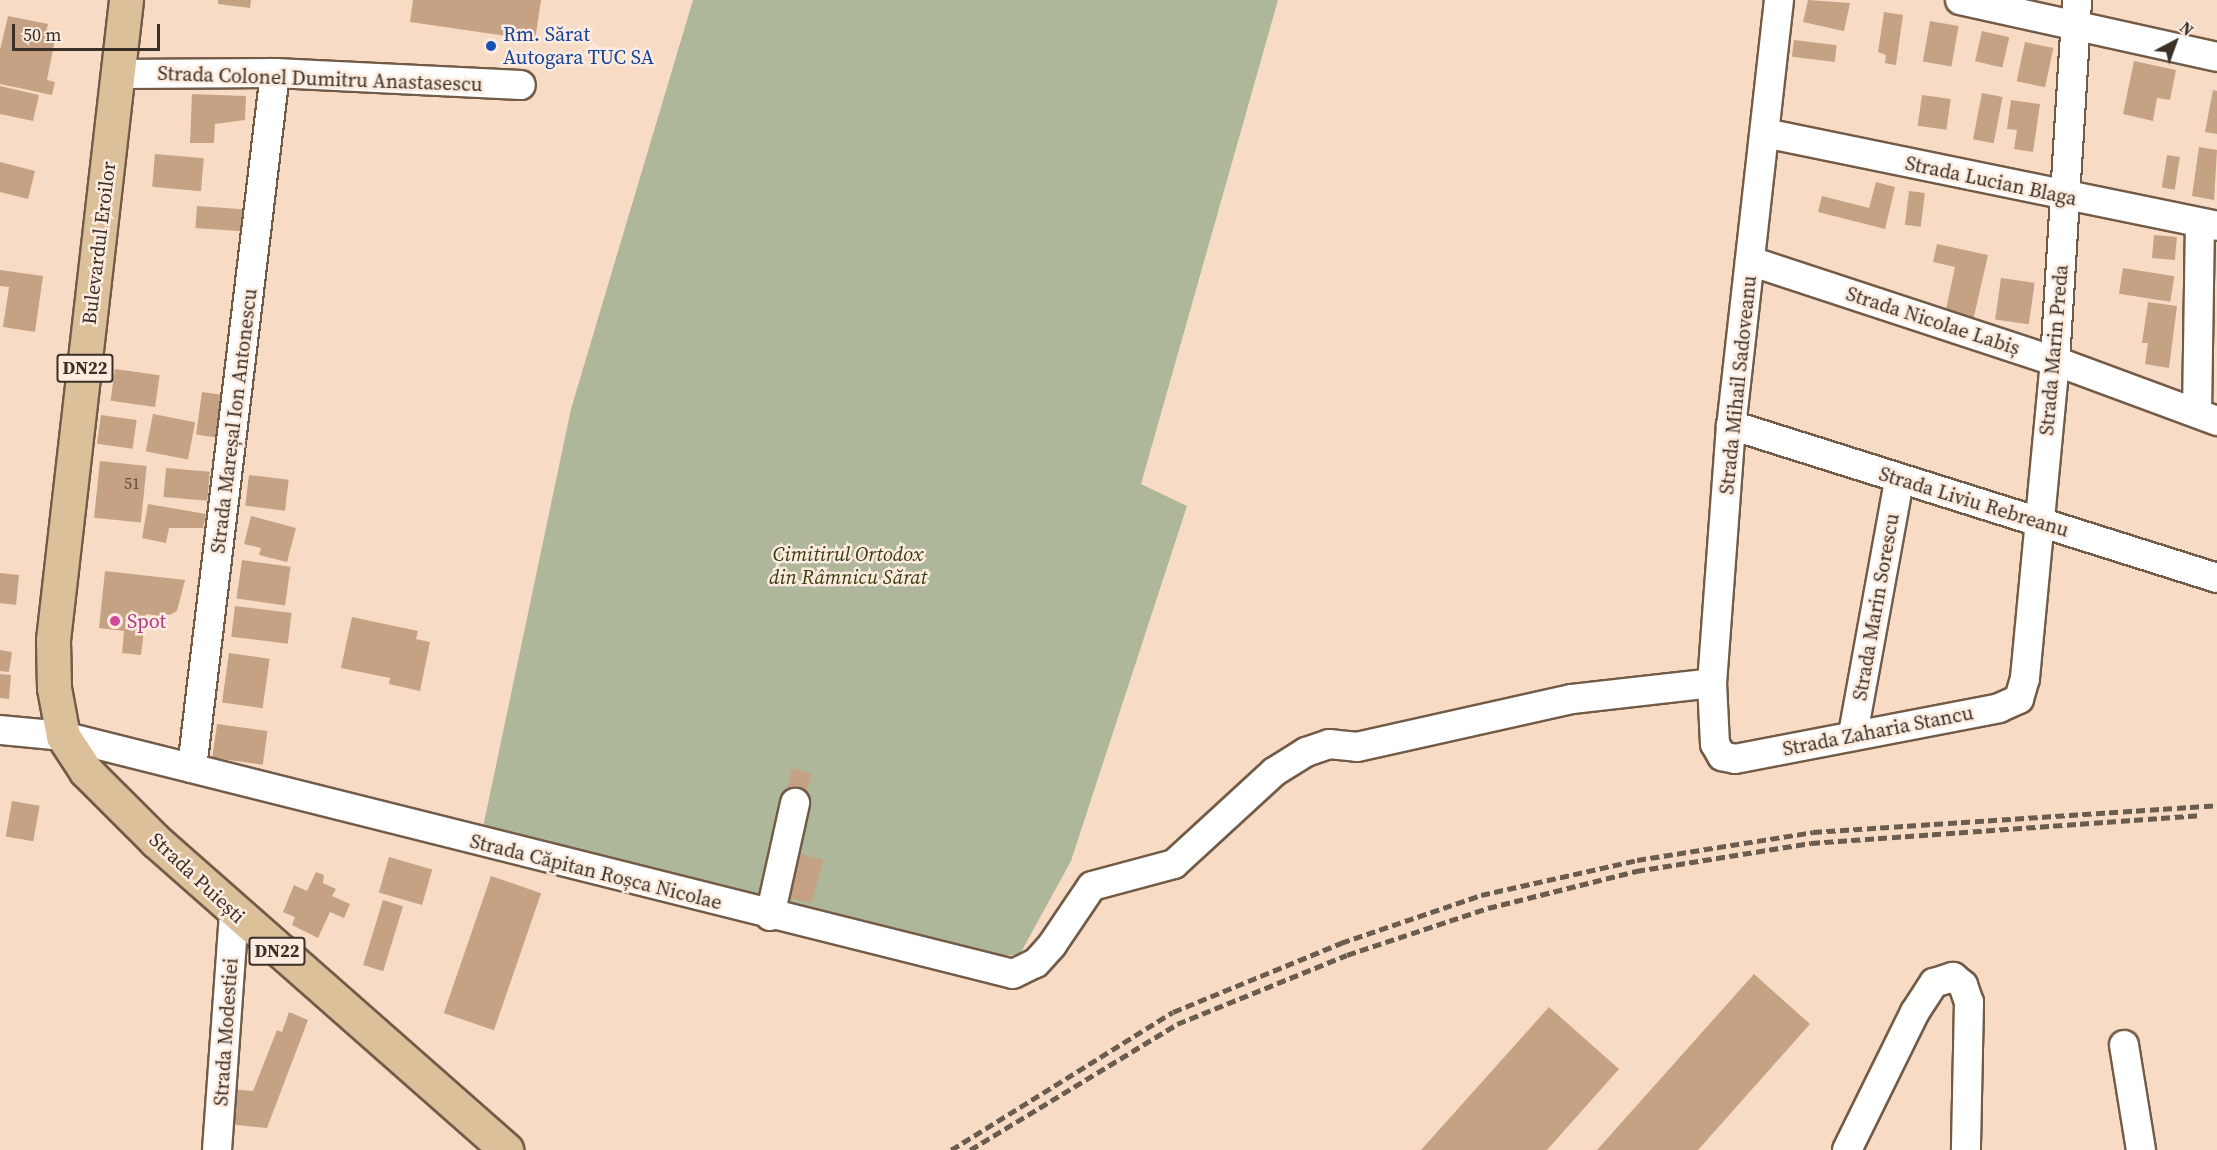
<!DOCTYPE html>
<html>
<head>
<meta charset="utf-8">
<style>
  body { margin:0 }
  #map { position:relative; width:2217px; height:1150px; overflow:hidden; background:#f7dbc5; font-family:"Source Serif 4",serif }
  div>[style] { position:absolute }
  .green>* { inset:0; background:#aeb79a }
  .building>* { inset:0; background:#c6a284; transform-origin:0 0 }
  .roads { filter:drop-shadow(2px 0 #725b47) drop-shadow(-2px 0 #725b47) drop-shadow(0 2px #725b47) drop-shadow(0 -2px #725b47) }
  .minor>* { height:28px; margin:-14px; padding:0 14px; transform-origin:14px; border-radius:14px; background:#fff }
  .major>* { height:33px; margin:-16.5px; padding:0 16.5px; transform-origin:16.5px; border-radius:16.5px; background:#dcc09a }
  .rail>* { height:4.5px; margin-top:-2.25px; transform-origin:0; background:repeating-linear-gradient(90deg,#6a5c4f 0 9px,transparent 0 13.5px) }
  .dots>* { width:16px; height:16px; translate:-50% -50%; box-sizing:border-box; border:3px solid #fcebde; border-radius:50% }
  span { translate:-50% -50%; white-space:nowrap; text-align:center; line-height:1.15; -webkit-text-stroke:5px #fcebde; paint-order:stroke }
  .number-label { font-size:16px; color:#5d4c3e }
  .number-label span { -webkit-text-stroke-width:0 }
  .shield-label span { padding:2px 4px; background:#fcebde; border:2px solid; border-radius:4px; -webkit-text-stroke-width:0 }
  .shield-label { font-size:18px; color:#3a3027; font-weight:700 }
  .transit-label { font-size:20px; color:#164399 }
  .left { translate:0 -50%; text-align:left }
  .street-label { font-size:20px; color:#3a3027 }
  .park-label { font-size:20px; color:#343e0d; font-style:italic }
  .hotel-label { font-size:20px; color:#b23c85 }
  .north { position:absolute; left:2145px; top:12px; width:60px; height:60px; -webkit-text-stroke:4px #fcebde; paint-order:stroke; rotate:41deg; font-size:16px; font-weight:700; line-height:24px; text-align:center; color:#3a3027 }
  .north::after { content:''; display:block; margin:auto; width:21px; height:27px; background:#3a3027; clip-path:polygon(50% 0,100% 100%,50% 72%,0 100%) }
  .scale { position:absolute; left:12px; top:24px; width:148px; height:27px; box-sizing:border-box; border:3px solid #3a3027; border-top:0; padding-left:8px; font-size:18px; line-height:21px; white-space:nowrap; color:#3a3027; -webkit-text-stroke:4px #fcebde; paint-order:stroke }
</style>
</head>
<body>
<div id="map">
  <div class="green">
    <div style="clip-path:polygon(693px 0,1278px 0,1141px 484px,1187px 506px,1071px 861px,1020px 954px,996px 957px,482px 832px,571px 409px)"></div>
  </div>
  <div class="building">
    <div style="clip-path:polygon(218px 0,251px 0,250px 8px,218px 4px)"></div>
    <div style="clip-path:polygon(413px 0,541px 0,535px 40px,410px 22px)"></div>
    <div style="clip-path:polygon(1808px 0,1850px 3px,1844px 31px,1803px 22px)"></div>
    <div style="clip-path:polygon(1884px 12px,1903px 15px,1896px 65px,1885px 63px,1886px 55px,1878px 52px)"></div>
    <div style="clip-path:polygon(8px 16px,48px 24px,45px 37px,55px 39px,47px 80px,55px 82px,52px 95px,0 84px,0 50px)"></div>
    <div style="left:1930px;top:21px;width:29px;height:41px;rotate:10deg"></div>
    <div style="left:1982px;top:31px;width:28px;height:31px;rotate:13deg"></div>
    <div style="left:1794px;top:40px;width:43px;height:17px;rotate:7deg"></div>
    <div style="left:2025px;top:42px;width:29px;height:40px;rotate:12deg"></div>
    <div style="clip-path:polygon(2134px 61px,2176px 70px,2170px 100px,2157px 98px,2153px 121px,2123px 114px)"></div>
    <div style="clip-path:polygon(0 86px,39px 95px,33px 121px,0 114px)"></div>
    <div style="clip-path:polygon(2213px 90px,2217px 91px,2217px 134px,2205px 132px)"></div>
    <div style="left:1982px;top:93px;width:21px;height:47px;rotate:11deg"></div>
    <div style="clip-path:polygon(192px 94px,246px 96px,245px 120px,215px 124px,214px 143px,190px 143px)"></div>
    <div style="left:1922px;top:95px;width:29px;height:31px;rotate:8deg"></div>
    <div style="clip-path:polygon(2011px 100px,2040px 104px,2033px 152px,2014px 149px,2017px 130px,2007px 129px)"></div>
    <div style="clip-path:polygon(2199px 147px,2217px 150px,2214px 200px,2192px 196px)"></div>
    <div style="left:155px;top:154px;width:49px;height:33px;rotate:5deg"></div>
    <div style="left:2167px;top:155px;width:13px;height:33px;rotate:9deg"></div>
    <div style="clip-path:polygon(0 162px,35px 171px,28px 199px,0 192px)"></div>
    <div style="clip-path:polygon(1876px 182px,1895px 187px,1885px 229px,1818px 212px,1822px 196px,1869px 208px)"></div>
    <div style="left:1909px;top:191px;width:16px;height:34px;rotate:7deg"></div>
    <div style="left:197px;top:206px;width:46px;height:22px;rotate:4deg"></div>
    <div style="left:2154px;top:235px;width:23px;height:23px;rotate:5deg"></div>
    <div style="clip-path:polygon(1937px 244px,1988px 255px,1973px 321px,1945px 314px,1955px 267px,1933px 262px)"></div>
    <div style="left:2123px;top:268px;width:52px;height:26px;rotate:9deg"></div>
    <div style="clip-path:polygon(0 270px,43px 276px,35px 332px,3px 327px,9px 287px,0 286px)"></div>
    <div style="left:2001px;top:278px;width:34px;height:42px;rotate:8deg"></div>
    <div style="clip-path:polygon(2148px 302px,2177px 306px,2169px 368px,2145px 364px,2148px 343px,2142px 343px)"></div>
    <div style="left:115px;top:369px;width:45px;height:32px;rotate:8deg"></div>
    <div style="left:202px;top:392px;width:22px;height:43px;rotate:8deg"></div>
    <div style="left:153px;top:414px;width:43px;height:38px;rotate:11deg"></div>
    <div style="left:101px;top:415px;width:36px;height:29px;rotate:8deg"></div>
    <div style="left:100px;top:461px;width:47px;height:57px;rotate:6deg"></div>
    <div style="left:166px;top:468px;width:44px;height:29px;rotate:5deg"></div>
    <div style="left:249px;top:475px;width:40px;height:31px;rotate:7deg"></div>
    <div style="clip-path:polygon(148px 504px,206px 514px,203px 528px,169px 528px,166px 543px,142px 538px)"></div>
    <div style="clip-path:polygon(251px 516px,296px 528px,287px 562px,259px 555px,261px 548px,244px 544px)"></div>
    <div style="left:242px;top:560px;width:49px;height:39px;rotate:8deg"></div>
    <div style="clip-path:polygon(105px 571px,185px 580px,177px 611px,166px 617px,146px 614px,141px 655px,122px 653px,124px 631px,99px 628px)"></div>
    <div style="clip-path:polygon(0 573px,19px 575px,16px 605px,0 603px)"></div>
    <div style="left:235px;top:606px;width:57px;height:31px;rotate:7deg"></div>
    <div style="clip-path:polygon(352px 617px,418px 631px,416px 639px,430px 642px,420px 691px,389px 684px,390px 678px,341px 668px)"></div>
    <div style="clip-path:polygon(0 650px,12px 652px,9px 672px,0 671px)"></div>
    <div style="left:229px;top:653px;width:41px;height:50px;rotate:8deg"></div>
    <div style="clip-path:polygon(0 674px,11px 675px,9px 699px,0 698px)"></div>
    <div style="left:217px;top:724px;width:51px;height:34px;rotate:8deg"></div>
    <div style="left:792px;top:768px;width:20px;height:21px;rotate:15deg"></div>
    <div style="left:12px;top:801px;width:28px;height:36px;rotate:10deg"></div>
    <div style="left:797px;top:853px;width:27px;height:45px;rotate:15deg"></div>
    <div style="left:389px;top:857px;width:45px;height:37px;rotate:16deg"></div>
    <div style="clip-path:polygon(316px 872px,324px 875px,323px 883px,336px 889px,332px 896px,350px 904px,344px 918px,330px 912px,318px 938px,292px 925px,295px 917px,283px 912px,294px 885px,307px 891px)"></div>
    <div style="left:491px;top:876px;width:53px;height:145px;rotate:19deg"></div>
    <div style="left:383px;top:900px;width:21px;height:68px;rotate:17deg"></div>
    <div style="clip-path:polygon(1754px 974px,1810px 1024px,1698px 1150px,1597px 1150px)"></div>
    <div style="clip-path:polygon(1549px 1007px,1619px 1069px,1547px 1150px,1421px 1150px)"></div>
    <div style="clip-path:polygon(289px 1012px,308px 1020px,267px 1128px,227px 1124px,230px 1089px,253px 1091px,277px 1030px,282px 1032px)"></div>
  </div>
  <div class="roads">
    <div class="minor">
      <div style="left:1779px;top:0;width:428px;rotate:96.4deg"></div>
      <div style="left:1731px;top:425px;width:259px;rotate:94.2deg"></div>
      <div style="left:1712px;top:683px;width:61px;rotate:87.2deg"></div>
      <div style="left:1715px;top:744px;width:14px;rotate:60deg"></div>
      <div style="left:1722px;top:756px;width:13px;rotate:13deg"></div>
      <div style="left:1735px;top:759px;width:269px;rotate:-10.9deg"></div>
      <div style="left:1999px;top:708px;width:22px;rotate:-24deg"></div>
      <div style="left:2019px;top:699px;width:22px;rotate:-74deg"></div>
      <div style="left:2025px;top:678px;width:318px;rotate:-84.6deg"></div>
      <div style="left:2055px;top:361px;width:362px;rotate:-86.5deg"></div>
      <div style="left:1960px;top:0;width:263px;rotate:12.5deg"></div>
      <div style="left:119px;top:74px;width:156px;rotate:-0.4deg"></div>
      <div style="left:275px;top:73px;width:246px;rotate:2.8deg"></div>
      <div style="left:1765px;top:133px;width:461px;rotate:11.6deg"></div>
      <div style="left:1750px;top:261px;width:321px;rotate:18.2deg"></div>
      <div style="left:2055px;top:361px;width:173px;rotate:20.3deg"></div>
      <div style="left:2197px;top:412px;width:189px;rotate:-89.1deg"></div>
      <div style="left:1731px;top:425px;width:510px;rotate:17.47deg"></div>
      <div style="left:0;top:730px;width:63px;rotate:5.4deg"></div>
      <div style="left:63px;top:736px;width:979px;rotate:14.06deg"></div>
      <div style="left:1013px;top:974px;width:25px;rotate:-26deg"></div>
      <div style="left:1036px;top:963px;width:24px;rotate:-48deg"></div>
      <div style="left:1052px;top:945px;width:71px;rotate:-55.9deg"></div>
      <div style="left:1092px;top:886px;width:85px;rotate:-15deg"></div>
      <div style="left:1174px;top:864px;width:136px;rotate:-42.6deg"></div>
      <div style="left:1274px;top:772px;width:38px;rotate:-32deg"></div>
      <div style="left:1306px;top:752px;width:24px;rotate:-19deg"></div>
      <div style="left:1329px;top:744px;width:28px;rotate:6deg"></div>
      <div style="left:1357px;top:747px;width:220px;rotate:-12.6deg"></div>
      <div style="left:1572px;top:699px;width:141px;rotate:-6.5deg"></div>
      <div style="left:1853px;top:734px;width:258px;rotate:-79.7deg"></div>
      <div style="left:192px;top:768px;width:700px;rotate:-83.19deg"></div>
      <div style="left:770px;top:916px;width:116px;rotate:-77.5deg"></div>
      <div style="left:2124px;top:1045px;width:106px;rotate:80.8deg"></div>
      <div style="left:217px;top:1150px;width:237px;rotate:-85.9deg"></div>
      <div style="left:1847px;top:1150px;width:154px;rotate:-63.8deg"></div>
      <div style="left:1915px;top:1012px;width:35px;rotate:-57deg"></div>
      <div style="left:1934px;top:983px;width:20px;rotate:-18deg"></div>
      <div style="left:1953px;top:977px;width:13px;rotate:39deg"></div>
      <div style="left:1963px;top:985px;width:18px;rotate:71deg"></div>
      <div style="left:1969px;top:1002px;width:148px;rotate:91.2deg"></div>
    </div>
    <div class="major">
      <div style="left:126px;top:0;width:644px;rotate:96.51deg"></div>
      <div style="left:53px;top:640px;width:48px;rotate:88.8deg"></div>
      <div style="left:54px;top:688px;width:49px;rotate:79.4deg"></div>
      <div style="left:63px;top:736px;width:42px;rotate:56.7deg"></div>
      <div style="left:86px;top:771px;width:99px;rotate:45deg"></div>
      <div style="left:156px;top:841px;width:467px;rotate:41.4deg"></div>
    </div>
  </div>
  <div class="rail">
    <div style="left:951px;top:1150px;width:261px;rotate:-31.9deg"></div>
    <div style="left:1173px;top:1012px;width:182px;rotate:-22.3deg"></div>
    <div style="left:1341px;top:943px;width:148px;rotate:-18.9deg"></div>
    <div style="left:1481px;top:895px;width:160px;rotate:-12.6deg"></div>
    <div style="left:1637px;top:860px;width:178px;rotate:-9deg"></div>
    <div style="left:1813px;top:832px;width:405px;rotate:-3.8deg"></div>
    <div style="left:970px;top:1150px;width:242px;rotate:-31.3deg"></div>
    <div style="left:1177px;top:1024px;width:183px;rotate:-22.1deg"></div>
    <div style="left:1347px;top:955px;width:149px;rotate:-18.4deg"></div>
    <div style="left:1488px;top:908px;width:153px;rotate:-14deg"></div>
    <div style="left:1636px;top:871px;width:177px;rotate:-9.1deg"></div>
    <div style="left:1811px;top:843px;width:389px;rotate:-4.1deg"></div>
  </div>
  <div class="dots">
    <div style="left:491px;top:46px;background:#1a4fb4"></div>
    <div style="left:115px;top:621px;background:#d1479c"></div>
  </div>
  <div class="number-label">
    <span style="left:132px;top:483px">51</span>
  </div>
  <div class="shield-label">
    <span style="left:85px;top:368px">DN22</span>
    <span style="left:277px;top:951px">DN22</span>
  </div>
  <div class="transit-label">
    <span class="left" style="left:503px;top:46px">Rm. Sărat<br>Autogara TUC SA</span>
  </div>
  <div class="street-label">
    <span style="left:320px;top:79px;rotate:2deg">Strada Colonel Dumitru Anastasescu</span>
    <span style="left:1991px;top:181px;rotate:12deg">Strada Lucian Blaga</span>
    <span style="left:99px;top:243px;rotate:-83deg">Bulevardul Eroilor</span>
    <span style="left:1933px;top:321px;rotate:18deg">Strada Nicolae Labiș</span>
    <span style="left:2054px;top:350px;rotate:-85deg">Strada Marin Preda</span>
    <span style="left:1738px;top:385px;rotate:-84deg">Strada Mihail Sadoveanu</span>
    <span style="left:234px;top:421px;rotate:-83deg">Strada Mareșal Ion Antonescu</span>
    <span style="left:1974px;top:502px;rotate:17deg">Strada Liviu Rebreanu</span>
    <span style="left:1876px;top:607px;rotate:-80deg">Strada Marin Sorescu</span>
    <span style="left:1878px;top:731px;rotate:-11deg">Strada Zaharia Stancu</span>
    <span style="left:596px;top:872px;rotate:14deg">Strada Căpitan Roșca Nicolae</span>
    <span style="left:197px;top:878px;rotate:43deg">Strada Puiești</span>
    <span style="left:226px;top:1032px;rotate:-86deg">Strada Modestiei</span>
  </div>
  <div class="park-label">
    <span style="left:848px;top:566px">Cimitirul Ortodox<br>din Râmnicu Sărat</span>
  </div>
  <div class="hotel-label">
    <span class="left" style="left:127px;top:621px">Spot</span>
  </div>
  <div class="north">N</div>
  <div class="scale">50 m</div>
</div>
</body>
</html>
